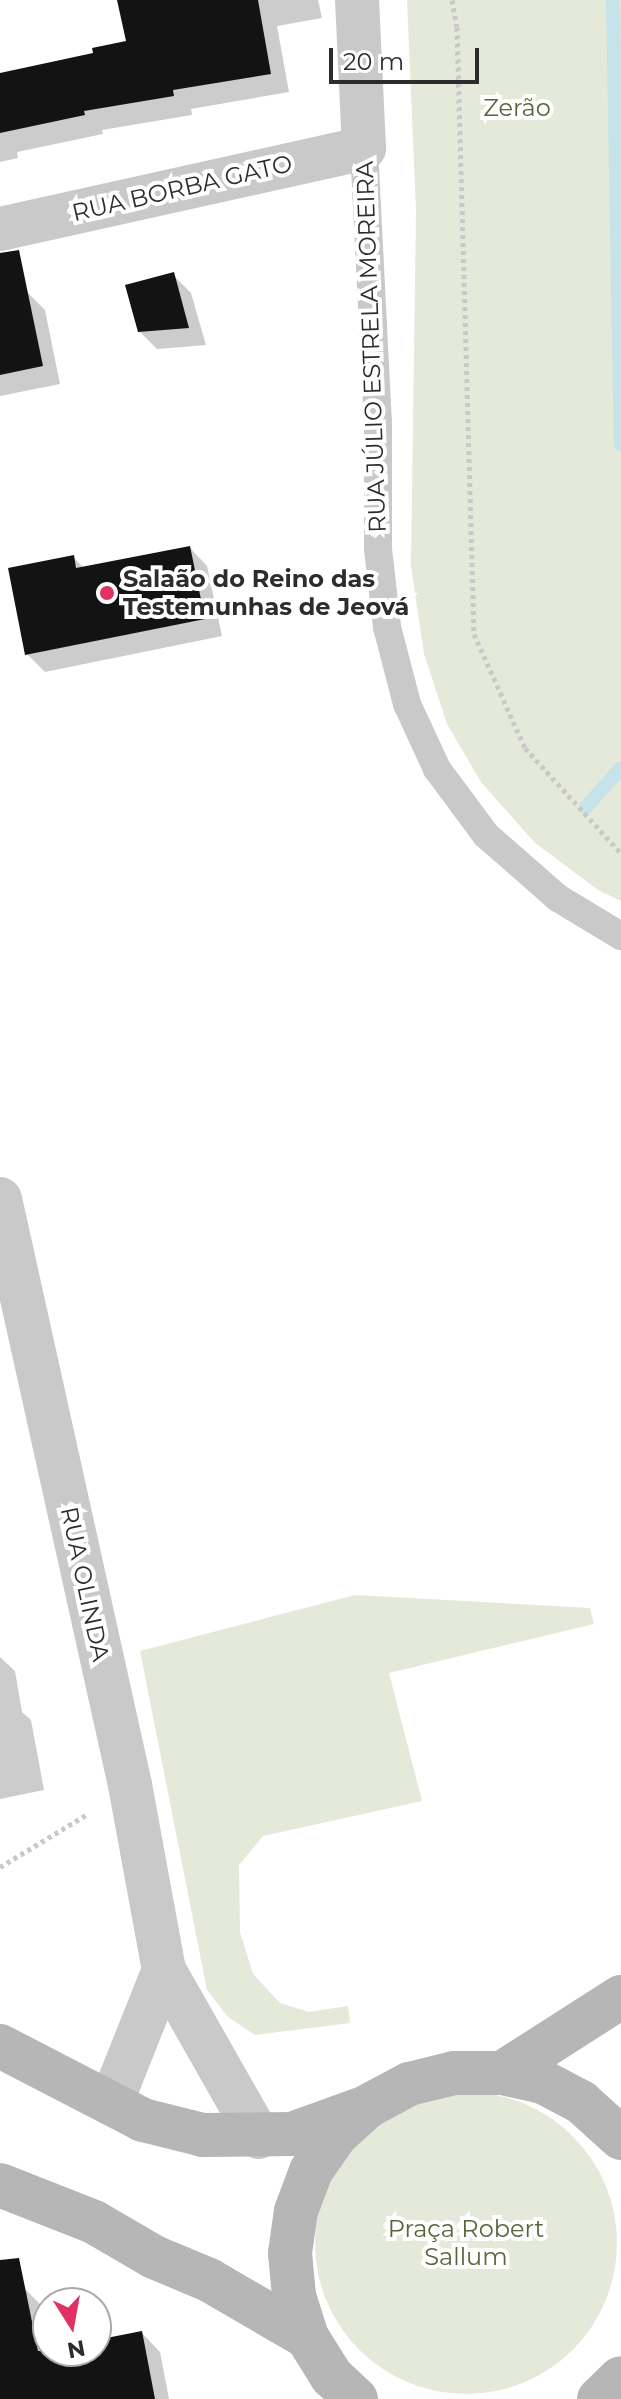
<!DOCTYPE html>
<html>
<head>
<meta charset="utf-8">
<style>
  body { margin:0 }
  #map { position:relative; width:621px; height:2399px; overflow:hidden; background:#fff; font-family:Montserrat,sans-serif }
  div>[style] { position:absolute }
  .green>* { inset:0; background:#e5e9d9 }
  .round { border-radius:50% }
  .shadow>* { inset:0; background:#0003 }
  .stream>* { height:14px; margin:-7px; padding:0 7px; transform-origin:7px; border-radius:7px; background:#c5e3e9 }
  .building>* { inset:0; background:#131313 }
  .path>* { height:5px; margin-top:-2.5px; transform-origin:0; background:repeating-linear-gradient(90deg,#c9c9c9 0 4px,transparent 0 8px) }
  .lane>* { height:28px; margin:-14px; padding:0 14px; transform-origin:14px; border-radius:14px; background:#c9c9c9 }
  .street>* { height:44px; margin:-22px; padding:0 22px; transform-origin:22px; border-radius:22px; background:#c9c9c9 }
  .secondary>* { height:44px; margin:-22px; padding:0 22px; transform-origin:22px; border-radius:22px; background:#b6b6b6 }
  .dots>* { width:22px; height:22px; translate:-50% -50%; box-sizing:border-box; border:4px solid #fff; border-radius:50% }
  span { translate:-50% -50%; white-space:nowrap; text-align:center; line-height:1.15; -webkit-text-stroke:8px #fff; paint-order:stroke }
  .park-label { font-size:24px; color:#58663b }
  .street-label { font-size:24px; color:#2c2c2c }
  .poi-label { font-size:24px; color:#2c2c2c; font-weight:700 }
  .left { translate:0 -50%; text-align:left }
  .north { position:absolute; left:32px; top:2287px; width:80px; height:80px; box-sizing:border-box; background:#fff; border:2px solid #ababab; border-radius:50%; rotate:169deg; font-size:22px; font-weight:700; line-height:32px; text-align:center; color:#2c2c2c }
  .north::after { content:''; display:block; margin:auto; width:28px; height:36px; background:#e13061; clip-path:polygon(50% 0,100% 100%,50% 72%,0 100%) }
  .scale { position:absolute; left:329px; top:48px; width:150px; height:36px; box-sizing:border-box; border:4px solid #2c2c2c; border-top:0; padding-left:10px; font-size:24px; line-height:28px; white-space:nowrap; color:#2c2c2c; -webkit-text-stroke:6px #fff; paint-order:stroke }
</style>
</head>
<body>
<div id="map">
  <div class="green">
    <div style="clip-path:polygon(407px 0,621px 0,621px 901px,598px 890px,534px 842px,481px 782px,447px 724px,424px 654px,411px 566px,416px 210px)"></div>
    <div style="clip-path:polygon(355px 1595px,590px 1608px,594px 1624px,389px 1673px,422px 1801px,263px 1836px,239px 1865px,240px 1932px,253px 1974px,280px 2003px,309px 2012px,348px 2006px,350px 2023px,255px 2035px,228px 2017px,207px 1990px,140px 1651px)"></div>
    <div class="round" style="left:315px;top:2092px;width:302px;height:302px"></div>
  </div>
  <div class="shadow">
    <div style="clip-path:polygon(120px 0,318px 0,322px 18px,277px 26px,289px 92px,191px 109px,192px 115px,102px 130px,103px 134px,17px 152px,18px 158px,0 162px,0 75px,95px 55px,129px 43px)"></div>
    <div style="clip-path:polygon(173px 275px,191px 293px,206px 345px,157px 349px,139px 331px)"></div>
    <div style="clip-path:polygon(27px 292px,45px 310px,60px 384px,0 396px,0 298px)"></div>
    <div style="clip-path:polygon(190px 548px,207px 566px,222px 636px,45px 672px,27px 654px,73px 557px,84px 568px)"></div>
    <div style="clip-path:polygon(0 1657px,15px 1671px,22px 1712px,31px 1720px,44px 1790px,0 1799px)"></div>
    <div style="clip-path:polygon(24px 2288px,43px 2307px,48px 2351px,96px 2351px,96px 2342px,142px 2333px,160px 2352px,169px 2399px,0 2399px,0 2293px)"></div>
  </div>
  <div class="stream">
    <div style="left:613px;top:0;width:444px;rotate:89deg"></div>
    <div style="left:586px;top:807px;width:52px;rotate:-48.1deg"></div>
  </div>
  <div class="building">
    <div style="clip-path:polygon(117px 0,258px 0,271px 74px,173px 90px,174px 96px,84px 111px,85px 115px,0 133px,0 73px,93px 53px,92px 48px,126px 41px)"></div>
    <div style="clip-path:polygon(19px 250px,43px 366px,0 375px,0 253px)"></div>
    <div style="clip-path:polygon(174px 272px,189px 328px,138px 332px,125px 285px)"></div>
    <div style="clip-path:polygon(190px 546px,205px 619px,25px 655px,8px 568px,74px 555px,76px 568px)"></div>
    <div style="clip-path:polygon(19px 2258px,38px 2351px,96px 2351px,96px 2340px,142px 2331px,155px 2399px,0 2399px,0 2260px)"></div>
  </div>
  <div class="path">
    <div style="left:452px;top:0;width:27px;rotate:80deg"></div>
    <div style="left:457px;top:27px;width:607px;rotate:88.4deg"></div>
    <div style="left:474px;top:634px;width:125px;rotate:65.9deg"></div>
    <div style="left:525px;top:748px;width:142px;rotate:47.6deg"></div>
    <div style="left:0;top:1867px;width:100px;rotate:-31.2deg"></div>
  </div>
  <div class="lane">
    <div style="left:364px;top:148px;width:274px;rotate:87.1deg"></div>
    <div style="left:378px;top:422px;width:127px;rotate:90deg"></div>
    <div style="left:378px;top:549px;width:79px;rotate:83.4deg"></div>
    <div style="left:387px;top:627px;width:80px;rotate:75.4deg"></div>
    <div style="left:407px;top:704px;width:72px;rotate:65.2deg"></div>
    <div style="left:437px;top:769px;width:82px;rotate:53.4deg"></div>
    <div style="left:486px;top:835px;width:96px;rotate:41.2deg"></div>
    <div style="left:558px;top:898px;width:74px;rotate:31.1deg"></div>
  </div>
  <div class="street">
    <div style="left:0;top:229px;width:373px;rotate:-12.5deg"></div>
    <div style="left:364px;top:148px;width:148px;rotate:-92.7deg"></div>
    <div style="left:0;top:1199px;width:600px;rotate:77.49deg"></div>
    <div style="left:130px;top:1785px;width:188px;rotate:79.6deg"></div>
    <div style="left:164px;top:1970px;width:192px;rotate:60.4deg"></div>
    <div style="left:111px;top:2103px;width:143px;rotate:-68.3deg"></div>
  </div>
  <div class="secondary">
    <div style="left:0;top:2046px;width:161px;rotate:27.4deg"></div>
    <div style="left:143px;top:2120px;width:62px;rotate:14deg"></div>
    <div style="left:203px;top:2135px;width:89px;rotate:-0.6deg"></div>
    <div style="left:292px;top:2134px;width:70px;rotate:-20deg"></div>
    <div style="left:502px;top:2073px;width:141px;rotate:-32.6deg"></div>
    <div style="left:0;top:2185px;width:101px;rotate:21.5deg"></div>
    <div style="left:94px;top:2222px;width:69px;rotate:30.3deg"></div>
    <div style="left:154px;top:2257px;width:60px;rotate:22.7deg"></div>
    <div style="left:209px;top:2280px;width:113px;rotate:30.2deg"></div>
    <div style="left:356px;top:2399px;width:33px;rotate:-137deg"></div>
    <div style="left:332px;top:2377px;width:47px;rotate:-122deg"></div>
    <div style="left:307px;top:2337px;width:43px;rotate:-107.6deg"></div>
    <div style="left:294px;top:2296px;width:43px;rotate:-95.3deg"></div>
    <div style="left:290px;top:2253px;width:42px;rotate:-81.9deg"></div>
    <div style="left:296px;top:2211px;width:43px;rotate:-69.4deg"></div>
    <div style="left:311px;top:2171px;width:44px;rotate:-55.2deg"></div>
    <div style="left:336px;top:2135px;width:43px;rotate:-42.2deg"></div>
    <div style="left:368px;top:2106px;width:47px;rotate:-28.2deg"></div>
    <div style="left:409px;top:2084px;width:46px;rotate:-13.7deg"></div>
    <div style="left:454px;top:2073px;width:48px"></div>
    <div style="left:502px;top:2073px;width:42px;rotate:12.4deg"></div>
    <div style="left:543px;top:2082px;width:43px;rotate:27.8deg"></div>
    <div style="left:581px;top:2102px;width:54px;rotate:42deg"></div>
    <div style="left:599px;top:2399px;width:30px;rotate:-44deg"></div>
  </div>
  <div class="dots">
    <div style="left:107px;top:593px;background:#e13061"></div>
  </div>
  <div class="park-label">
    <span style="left:517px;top:108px">Zerão</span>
    <span style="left:466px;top:2243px">Praça Robert<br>Sallum</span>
  </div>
  <div class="street-label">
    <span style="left:182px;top:188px;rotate:-13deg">RUA BORBA GATO</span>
    <span style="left:371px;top:347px;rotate:-92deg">RUA JÚLIO ESTRELA MOREIRA</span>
    <span style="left:85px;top:1584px;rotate:78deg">RUA OLINDA</span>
  </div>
  <div class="poi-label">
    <span class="left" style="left:123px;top:593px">Salaão do Reino das<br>Testemunhas de Jeová</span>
  </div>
  <div class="north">N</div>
  <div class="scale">20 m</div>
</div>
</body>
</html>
